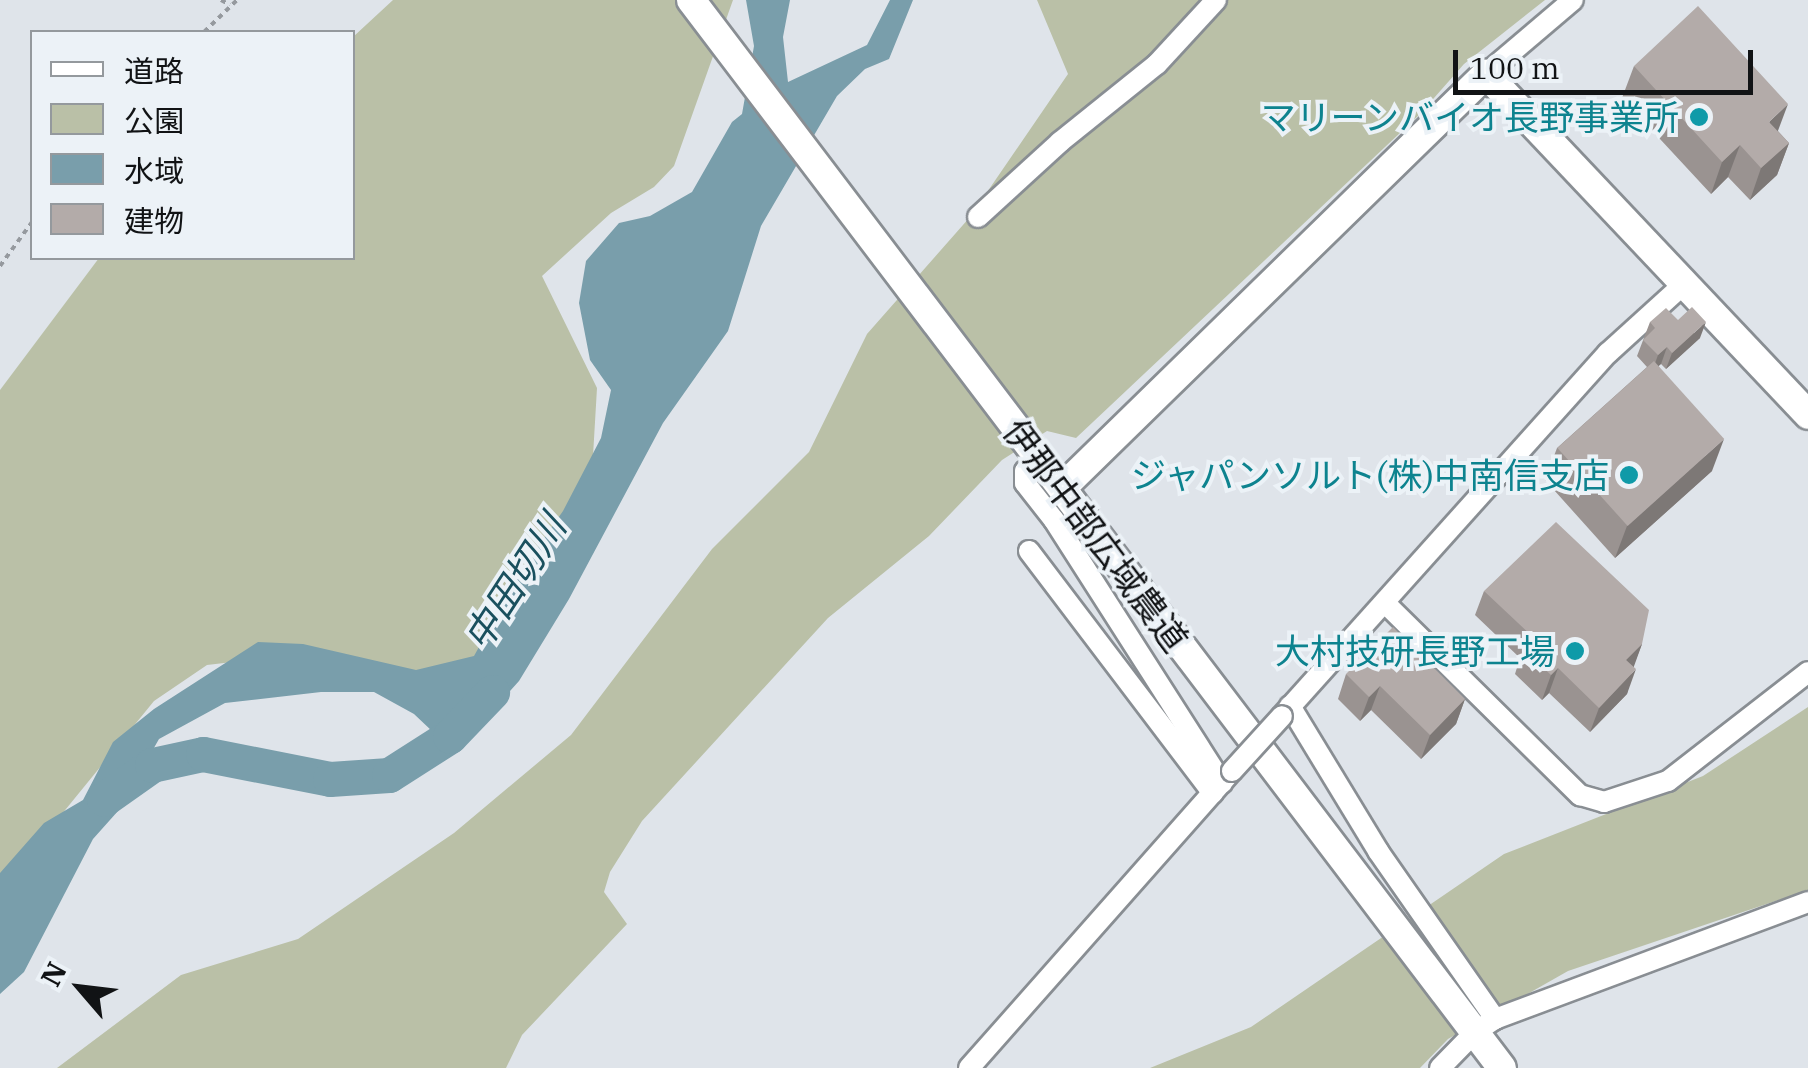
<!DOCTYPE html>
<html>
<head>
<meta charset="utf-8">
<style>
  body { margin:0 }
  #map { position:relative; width:1808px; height:1068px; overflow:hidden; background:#dfe4ea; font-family:"IBM Plex Serif","Noto Sans JP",serif }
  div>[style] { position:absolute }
  .green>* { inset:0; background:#bac0a7 }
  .water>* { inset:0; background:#799eab }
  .river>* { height:35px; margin:-17.5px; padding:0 17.5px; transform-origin:17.5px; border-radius:17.5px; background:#799eab }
  .path>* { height:4px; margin-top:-2px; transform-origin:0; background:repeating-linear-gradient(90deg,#95999e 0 5px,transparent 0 10px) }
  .roads { filter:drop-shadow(2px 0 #898e93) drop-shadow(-2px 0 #898e93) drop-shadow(0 2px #898e93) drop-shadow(0 -2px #898e93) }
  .street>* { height:20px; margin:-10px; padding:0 10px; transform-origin:10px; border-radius:10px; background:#fff }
  .secondary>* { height:28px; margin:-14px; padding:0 14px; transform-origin:14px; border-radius:14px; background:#fff }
  .bridges { filter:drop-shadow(2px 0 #898e93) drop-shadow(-2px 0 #898e93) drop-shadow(0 2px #898e93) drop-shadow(0 -2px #898e93) }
  .street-bridge>* { height:20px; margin:-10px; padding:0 10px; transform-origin:10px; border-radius:10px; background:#fff }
  .wall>* { inset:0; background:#9a9391 }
  .shaded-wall>* { inset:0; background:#7d7876 }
  .building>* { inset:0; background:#b3aba9; transform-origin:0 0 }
  .dots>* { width:28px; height:28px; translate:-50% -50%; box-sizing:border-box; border:5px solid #ecf2f7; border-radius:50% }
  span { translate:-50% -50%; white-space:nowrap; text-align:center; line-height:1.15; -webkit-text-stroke:8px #ecf2f7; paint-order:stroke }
  .culture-label { font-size:35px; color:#0d838f }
  .right { translate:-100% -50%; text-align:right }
  .street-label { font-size:35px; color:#111315 }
  .water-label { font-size:38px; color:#1a505e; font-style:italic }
  .legend { position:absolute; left:30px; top:30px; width:325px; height:230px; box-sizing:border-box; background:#ecf2f7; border:2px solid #94999d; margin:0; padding:12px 18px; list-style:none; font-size:30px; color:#111315 }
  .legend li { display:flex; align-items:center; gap:20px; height:50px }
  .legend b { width:50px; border:2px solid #94999d }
  .north { position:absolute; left:30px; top:938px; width:100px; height:100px; -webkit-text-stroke:8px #ecf2f7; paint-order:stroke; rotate:298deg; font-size:28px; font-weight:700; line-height:40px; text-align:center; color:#111315 }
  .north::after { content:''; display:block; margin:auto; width:35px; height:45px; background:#111315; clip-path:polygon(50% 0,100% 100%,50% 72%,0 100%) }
  .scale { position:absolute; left:1453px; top:50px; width:300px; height:45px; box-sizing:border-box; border:5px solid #111315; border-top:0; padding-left:12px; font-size:30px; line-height:35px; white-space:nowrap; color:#111315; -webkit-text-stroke:8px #ecf2f7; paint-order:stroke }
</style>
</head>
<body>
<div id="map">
  <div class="green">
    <div style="clip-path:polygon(393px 0,733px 0,674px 166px,654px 187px,611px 213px,542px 276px,597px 388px,591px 490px,481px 670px,409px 693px,274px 657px,207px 665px,154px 701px,0 890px,0 390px,99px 258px,352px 258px,353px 37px)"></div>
    <div style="clip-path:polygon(1037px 0,1545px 0,1464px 64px,1419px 115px,1076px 438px,1047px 431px,1002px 460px,929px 536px,828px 618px,642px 821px,610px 872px,604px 892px,627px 924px,522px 1035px,506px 1068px,57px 1068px,181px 975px,298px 939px,454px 833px,571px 735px,712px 549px,809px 452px,867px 334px,970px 217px,1068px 74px)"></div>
    <div style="clip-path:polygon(1808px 707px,1808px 890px,1568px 971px,1448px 1039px,1420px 1068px,1150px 1068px,1251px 1027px,1504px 854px,1703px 776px)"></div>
  </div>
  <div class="water">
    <div style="clip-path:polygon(746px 0,790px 0,783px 37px,788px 82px,867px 45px,890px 0,913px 0,889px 59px,865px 69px,837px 96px,761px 226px,728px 331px,663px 423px,569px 599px,519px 681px,485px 719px,433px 732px,414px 714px,374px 692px,321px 692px,225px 703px,159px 739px,118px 811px,93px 839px,24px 972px,0 994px,0 873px,44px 823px,83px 800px,113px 742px,154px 709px,258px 642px,303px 644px,416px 670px,474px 656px,521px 571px,563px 511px,601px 438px,611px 390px,590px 360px,579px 303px,586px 261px,619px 223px,650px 216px,692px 192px,732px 122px,742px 114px,754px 46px)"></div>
  </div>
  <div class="river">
    <div style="left:104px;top:799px;width:59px;rotate:-35.3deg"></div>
    <div style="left:152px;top:765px;width:52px;rotate:-12.2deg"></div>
    <div style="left:203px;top:754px;width:129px;rotate:11.1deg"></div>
    <div style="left:330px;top:779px;width:59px;rotate:-3.9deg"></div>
    <div style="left:389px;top:775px;width:72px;rotate:-32.6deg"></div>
    <div style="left:450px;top:736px;width:61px;rotate:-46.3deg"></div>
  </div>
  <div class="path">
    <div style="left:221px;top:0;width:10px;rotate:29deg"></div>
    <div style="left:204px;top:32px;width:46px;rotate:-44.1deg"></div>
    <div style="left:0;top:266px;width:54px;rotate:-54deg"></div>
  </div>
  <div class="roads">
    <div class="street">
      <div style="left:1486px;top:74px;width:114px;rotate:-40.4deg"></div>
      <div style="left:978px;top:217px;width:111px;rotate:-42.4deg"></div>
      <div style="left:1060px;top:142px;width:124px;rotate:-38.8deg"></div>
      <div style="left:1157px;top:64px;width:87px;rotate:-47.3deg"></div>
      <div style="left:1039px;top:458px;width:19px;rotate:137deg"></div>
      <div style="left:1025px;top:471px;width:12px;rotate:90deg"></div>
      <div style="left:1025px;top:483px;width:47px;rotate:51.9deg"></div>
      <div style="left:1054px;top:520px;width:312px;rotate:57.4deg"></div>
      <div style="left:1029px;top:551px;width:304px;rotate:52.8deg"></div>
      <div style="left:1385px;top:603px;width:274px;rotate:44.6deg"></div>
      <div style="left:1580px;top:795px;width:25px;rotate:16deg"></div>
      <div style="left:1604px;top:802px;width:67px;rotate:-18.2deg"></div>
      <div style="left:1668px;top:781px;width:177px;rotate:-37.9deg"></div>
      <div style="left:1290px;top:706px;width:170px;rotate:58.7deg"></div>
      <div style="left:1378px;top:851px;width:205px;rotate:55.1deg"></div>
      <div style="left:1282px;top:716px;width:488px;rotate:-48.1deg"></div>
      <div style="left:1608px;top:353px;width:104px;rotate:-42.3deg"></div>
      <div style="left:969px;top:1068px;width:397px;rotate:-48.5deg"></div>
      <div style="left:1440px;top:1068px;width:50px;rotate:-45.8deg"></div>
      <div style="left:1475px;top:1032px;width:24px;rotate:-33deg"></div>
      <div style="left:1495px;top:1019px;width:334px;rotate:-20.5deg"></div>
    </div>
    <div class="secondary">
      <div style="left:691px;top:0;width:1341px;rotate:52.79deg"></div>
      <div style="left:1062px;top:488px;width:593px;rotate:-44.32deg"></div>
      <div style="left:1486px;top:74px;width:469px;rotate:46.6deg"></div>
    </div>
  </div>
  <div class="bridges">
    <div class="street-bridge">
      <div style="left:1232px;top:771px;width:74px;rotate:-47.7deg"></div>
    </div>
  </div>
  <div class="wall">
    <div style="clip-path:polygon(1634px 66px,1778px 131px,1789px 143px,1777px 175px,1750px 200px,1728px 177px,1711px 194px,1622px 98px)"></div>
    <div style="clip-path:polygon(1678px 320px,1700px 338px,1666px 369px,1661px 364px,1658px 365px,1712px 471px,1615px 558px,1545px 480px,1557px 448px,1647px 367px,1637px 356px,1650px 322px)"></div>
    <div style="clip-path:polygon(1484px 591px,1642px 644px,1633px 667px,1627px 694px,1590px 732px,1549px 693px,1542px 700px,1515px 674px,1520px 658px,1475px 615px)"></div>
    <div style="clip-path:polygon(1346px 674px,1465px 699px,1456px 724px,1421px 759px,1371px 710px,1360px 721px,1338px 699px)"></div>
  </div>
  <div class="shaded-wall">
    <div style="clip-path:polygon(1788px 104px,1776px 136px,1769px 122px)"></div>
    <div style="clip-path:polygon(1789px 143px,1777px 175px,1750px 200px,1761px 168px)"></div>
    <div style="clip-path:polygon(1740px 145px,1728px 177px,1711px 194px,1722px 162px)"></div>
    <div style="clip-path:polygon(1706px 322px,1700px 338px,1666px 369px,1672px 353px)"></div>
    <div style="clip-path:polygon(1667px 347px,1661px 364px,1652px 372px,1658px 355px)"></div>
    <div style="clip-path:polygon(1724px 439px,1712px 471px,1615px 558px,1627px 526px)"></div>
    <div style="clip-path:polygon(1642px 644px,1633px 669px,1626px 660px)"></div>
    <div style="clip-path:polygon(1558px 668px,1549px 693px,1542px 700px,1551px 675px)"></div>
    <div style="clip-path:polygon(1636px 669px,1627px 694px,1590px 732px,1599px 708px)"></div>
    <div style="clip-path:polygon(1380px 686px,1371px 710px,1360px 721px,1369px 697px)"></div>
    <div style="clip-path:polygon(1465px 699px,1456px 724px,1421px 759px,1430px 735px)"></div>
  </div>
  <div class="building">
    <div style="clip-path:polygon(1698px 6px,1788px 104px,1769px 122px,1789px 143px,1761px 168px,1740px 145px,1722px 162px,1634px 66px)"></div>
    <div style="clip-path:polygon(1692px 307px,1706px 322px,1672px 353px,1667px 347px,1658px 355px,1643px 340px,1655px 328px,1650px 322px,1666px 308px,1678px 320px)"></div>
    <div style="left:1654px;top:361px;width:105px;height:130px;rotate:48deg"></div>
    <div style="clip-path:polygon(1556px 522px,1649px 610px,1642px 644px,1626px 660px,1636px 669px,1599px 708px,1558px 668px,1551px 675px,1523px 649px,1534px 638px,1484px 591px)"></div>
    <div style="clip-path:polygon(1393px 627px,1465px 699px,1430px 735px,1380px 686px,1369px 697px,1346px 674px)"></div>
  </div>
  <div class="dots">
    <div style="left:1699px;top:117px;background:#0f9aa8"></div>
    <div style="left:1629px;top:475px;background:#0f9aa8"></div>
    <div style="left:1575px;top:651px;background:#0f9aa8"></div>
  </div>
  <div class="culture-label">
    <span class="right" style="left:1679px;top:117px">マリーンバイオ長野事業所</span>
    <span class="right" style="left:1609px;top:475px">ジャパンソルト(株)中南信支店</span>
    <span class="right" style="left:1555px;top:651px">大村技研長野工場</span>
  </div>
  <div class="street-label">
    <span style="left:1096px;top:535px;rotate:53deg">伊那中部広域農道</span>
  </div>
  <div class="water-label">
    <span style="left:514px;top:582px;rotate:-57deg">中田切川</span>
  </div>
  <ul class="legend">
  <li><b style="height:12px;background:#fff"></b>道路</li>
  <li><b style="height:28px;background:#bac0a7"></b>公園</li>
  <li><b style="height:28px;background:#799eab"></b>水域</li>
  <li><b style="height:28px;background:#b3aba9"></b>建物</li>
  </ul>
  <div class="north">N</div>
  <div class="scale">100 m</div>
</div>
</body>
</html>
